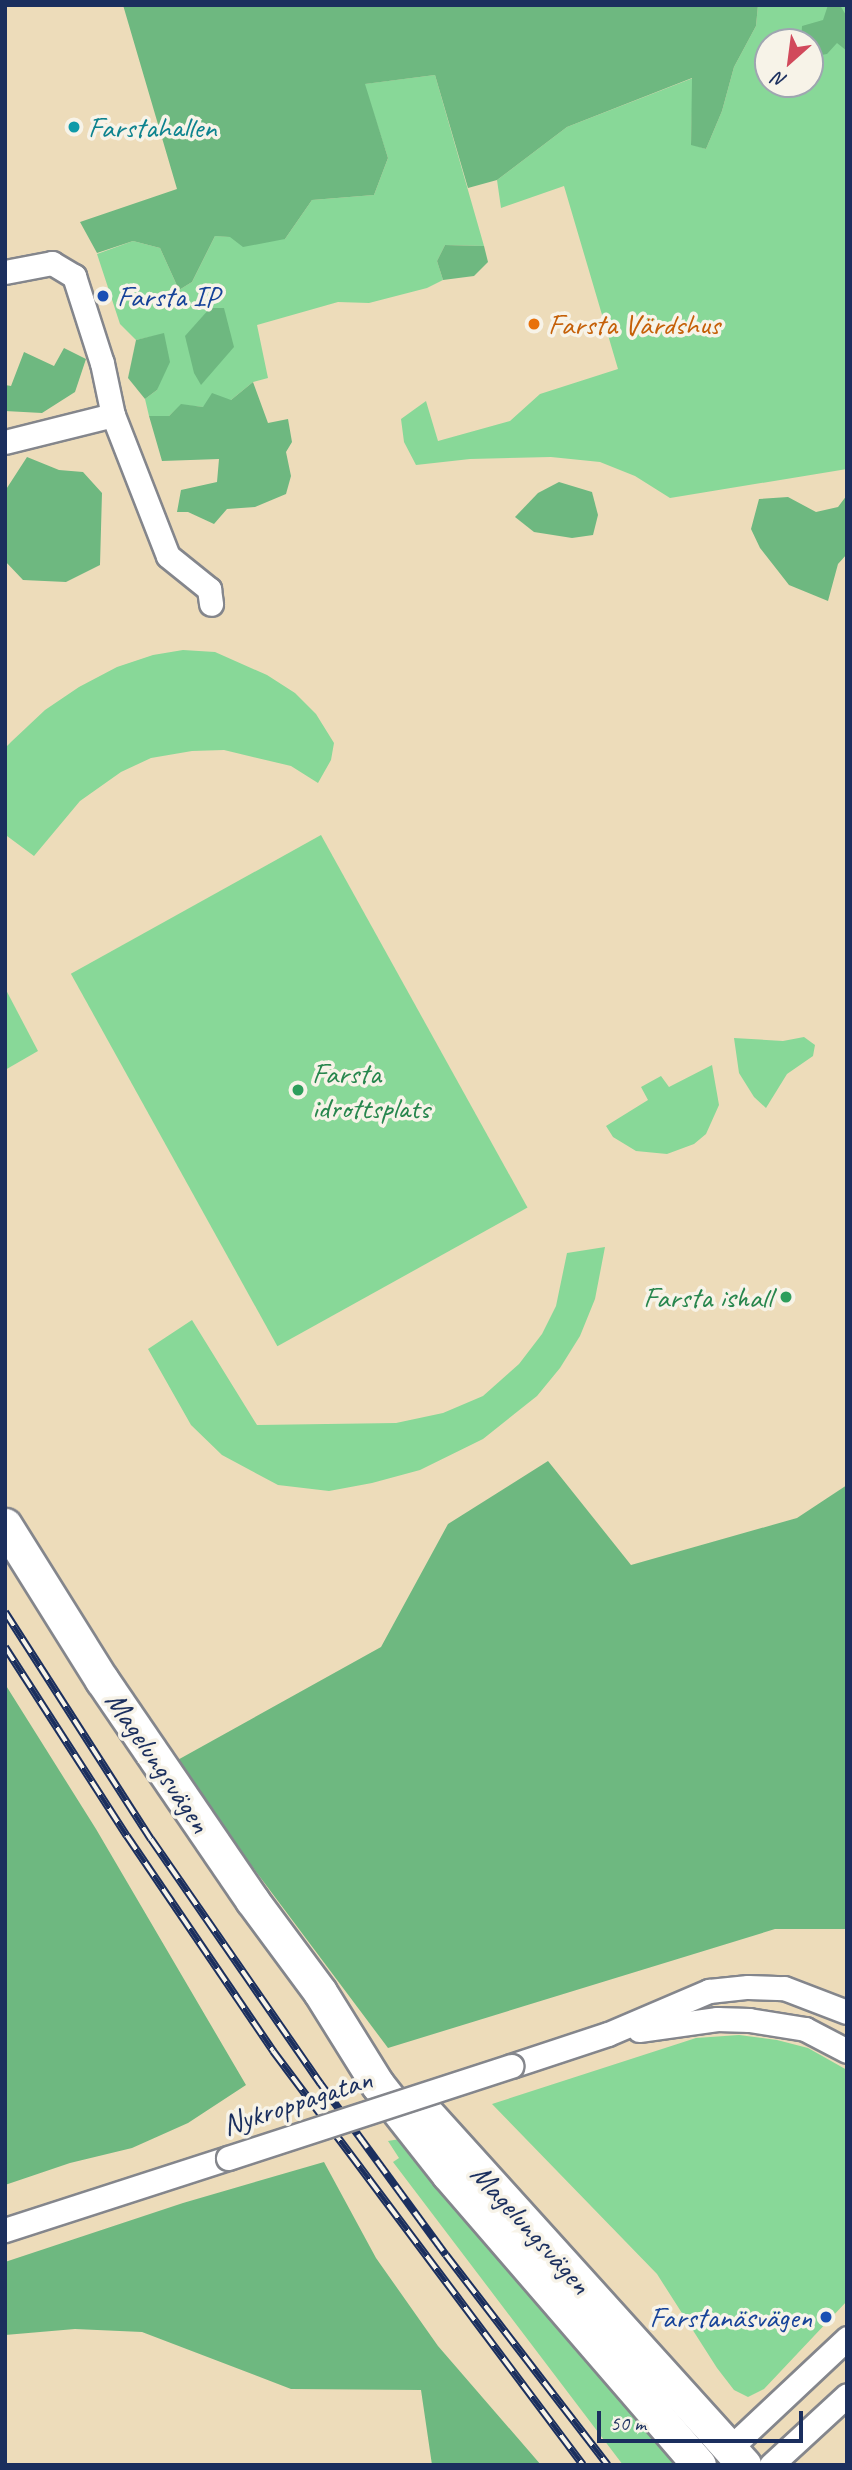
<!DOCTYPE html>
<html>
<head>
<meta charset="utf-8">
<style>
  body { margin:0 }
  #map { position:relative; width:852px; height:2470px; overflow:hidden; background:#eddcba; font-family:Caveat,sans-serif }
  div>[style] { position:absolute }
  .green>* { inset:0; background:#88d898; transform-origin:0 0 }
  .forest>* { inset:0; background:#6eb880 }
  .roads { filter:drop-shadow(2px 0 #84868c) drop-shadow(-2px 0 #84868c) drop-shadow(0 2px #84868c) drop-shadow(0 -2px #84868c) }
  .minor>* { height:23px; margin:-11.5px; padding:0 11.5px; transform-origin:11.5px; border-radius:11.5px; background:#fff }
  .secondary>* { height:33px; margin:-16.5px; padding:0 16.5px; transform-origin:16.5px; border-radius:16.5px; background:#fff }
  .rail>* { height:8px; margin-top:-4px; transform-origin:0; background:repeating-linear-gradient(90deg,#f7f3e8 0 16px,#1b2f5e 0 32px); box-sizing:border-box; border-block:2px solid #1b2f5e }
  .bridges { filter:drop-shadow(2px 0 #84868c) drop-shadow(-2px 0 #84868c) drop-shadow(0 2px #84868c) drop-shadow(0 -2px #84868c) }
  .minor-bridge>* { height:23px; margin:-11.5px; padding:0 11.5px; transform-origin:11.5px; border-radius:11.5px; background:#fff }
  .dots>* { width:19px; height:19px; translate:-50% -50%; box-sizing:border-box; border:4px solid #f7f3e8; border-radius:50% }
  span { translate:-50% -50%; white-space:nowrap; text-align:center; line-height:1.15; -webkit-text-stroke:7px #f7f3e8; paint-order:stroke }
  .culture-label { font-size:30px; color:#0d838f }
  .left { translate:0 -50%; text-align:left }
  .transit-label { font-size:30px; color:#164399 }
  .right { translate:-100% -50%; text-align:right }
  .food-label { font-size:30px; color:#c56008 }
  .leisure-label { font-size:30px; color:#27864d }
  .street-label { font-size:30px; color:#1b2f5e }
  .frame { position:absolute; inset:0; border:7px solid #1b2f5e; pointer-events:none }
  .north { position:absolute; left:754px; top:28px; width:70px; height:70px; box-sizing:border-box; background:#f7f3e8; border:2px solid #9fa5b1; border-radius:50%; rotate:208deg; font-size:19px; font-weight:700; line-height:28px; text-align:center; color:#1b2f5e }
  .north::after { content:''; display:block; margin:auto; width:24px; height:32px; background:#d1495b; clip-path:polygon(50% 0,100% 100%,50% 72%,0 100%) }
  .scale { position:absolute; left:597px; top:2411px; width:206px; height:32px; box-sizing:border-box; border:4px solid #1b2f5e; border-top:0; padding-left:9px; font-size:21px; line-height:24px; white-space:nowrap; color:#1b2f5e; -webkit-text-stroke:5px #f7f3e8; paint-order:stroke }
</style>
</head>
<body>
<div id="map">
  <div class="green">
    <div style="clip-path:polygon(evenodd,758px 5px,847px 5px,847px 469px,670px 498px,635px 476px,600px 462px,551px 457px,470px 459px,416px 465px,404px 442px,401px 419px,426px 401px,438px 441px,510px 421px,540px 394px,618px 369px,564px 186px,501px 208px,497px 180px,567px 127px,693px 78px,691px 144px,706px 149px,722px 111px,734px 67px,756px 26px,758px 5px,768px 42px,810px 42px,810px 84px,768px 84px,768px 42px)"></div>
    <div style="clip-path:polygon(435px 75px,484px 246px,445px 245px,437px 261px,443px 280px,427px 288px,369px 303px,338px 302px,257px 325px,268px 378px,253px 382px,231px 400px,203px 407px,181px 405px,169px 416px,149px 416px,145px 399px,157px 390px,164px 334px,136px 340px,120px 324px,97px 254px,133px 241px,160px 248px,179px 290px,192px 282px,215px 236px,285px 239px,312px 200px,374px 195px,388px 158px,364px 84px)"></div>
    <div style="clip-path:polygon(183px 650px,215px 652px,267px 675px,295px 693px,316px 714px,334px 743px,331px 760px,318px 783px,291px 766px,224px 750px,192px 751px,151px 758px,121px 772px,80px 801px,34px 856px,7px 836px,5px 838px,5px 748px,11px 742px,45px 710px,79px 687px,117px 667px,153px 655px)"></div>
    <div style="left:321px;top:835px;width:426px;height:286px;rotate:61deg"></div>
    <div style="clip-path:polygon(5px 988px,38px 1051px,5px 1070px)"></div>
    <div style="clip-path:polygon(804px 1037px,815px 1045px,813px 1056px,787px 1074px,766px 1108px,754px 1097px,739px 1073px,734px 1038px,783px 1041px)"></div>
    <div style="clip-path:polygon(712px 1065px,719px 1105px,706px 1134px,694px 1144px,667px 1154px,636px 1151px,613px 1137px,606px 1126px,648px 1100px,641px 1087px,661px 1076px,669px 1087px)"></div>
    <div style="clip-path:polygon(605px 1247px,595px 1299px,580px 1336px,560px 1368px,537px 1396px,483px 1439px,420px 1470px,372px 1483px,329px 1491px,278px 1485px,222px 1455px,191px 1425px,148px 1349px,192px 1320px,257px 1425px,396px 1423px,443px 1413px,483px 1396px,519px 1364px,542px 1334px,556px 1306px,567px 1253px)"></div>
    <div style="clip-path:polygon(739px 2035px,777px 2040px,808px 2048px,847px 2070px,847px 2301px,764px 2389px,748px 2397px,734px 2390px,717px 2368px,657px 2274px,492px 2104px,696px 2038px)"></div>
    <div style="clip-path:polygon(400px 2139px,463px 2219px,675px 2465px,623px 2465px,393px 2162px,399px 2158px,388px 2141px)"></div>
  </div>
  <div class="forest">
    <div style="clip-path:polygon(123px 5px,758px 5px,756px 26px,734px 67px,722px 111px,706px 149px,691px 145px,692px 78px,567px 127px,497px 180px,468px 188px,435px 75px,365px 84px,388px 158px,374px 195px,312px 200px,285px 239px,243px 247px,230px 237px,215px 236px,192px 282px,179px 290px,160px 248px,133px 241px,97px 253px,80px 222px,177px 189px)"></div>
    <div style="clip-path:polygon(828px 5px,840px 5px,847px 17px,847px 51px,837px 43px,827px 54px,810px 57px,810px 42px,801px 42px,802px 26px,823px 20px)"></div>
    <div style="clip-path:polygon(445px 245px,484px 246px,488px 262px,474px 276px,443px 280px,437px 261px)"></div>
    <div style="clip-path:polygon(210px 308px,224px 308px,234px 347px,201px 385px,194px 373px,185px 336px)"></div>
    <div style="clip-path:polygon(164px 333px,170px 362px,157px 390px,145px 399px,128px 378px,136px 340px)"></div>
    <div style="clip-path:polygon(64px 348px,86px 359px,75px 392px,42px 413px,5px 411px,5px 385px,11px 386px,24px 352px,54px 366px)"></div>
    <div style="clip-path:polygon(253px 382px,268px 423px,288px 419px,292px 442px,286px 452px,291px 476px,286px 494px,255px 507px,227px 509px,214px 524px,188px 512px,177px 512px,181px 490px,217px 482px,219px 459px,162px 461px,149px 416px,169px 416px,181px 404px,203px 407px,212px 393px,231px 400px)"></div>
    <div style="clip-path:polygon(27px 457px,59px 470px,83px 472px,102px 493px,100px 565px,66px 582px,23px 580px,5px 561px,5px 491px)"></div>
    <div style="clip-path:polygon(559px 482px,592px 492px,598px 515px,593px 535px,572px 538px,534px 532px,515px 517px,538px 493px)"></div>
    <div style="clip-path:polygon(847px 495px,847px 554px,838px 564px,828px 601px,789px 585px,760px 548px,751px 529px,759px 499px,788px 497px,816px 512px,838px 507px)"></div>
    <div style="clip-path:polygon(548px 1461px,631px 1565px,797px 1518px,847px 1485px,847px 1929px,775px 1929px,388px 2048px,174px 1762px,381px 1647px,448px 1524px)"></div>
    <div style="clip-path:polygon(5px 1684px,96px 1829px,246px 2085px,188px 2123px,132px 2148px,70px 2163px,5px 2185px)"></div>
    <div style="clip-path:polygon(324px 2162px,376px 2258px,438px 2346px,541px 2465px,432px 2465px,421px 2390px,291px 2389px,142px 2332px,75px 2329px,5px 2335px,5px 2262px,183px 2203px)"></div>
  </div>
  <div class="roads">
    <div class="minor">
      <div style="left:5px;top:272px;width:48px;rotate:-10.8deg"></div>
      <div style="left:52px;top:263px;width:26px;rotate:31deg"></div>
      <div style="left:74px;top:276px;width:91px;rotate:72.2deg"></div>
      <div style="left:102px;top:363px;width:53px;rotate:78.1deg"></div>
      <div style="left:113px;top:415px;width:111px;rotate:166deg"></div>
      <div style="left:113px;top:415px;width:151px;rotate:68.7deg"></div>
      <div style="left:168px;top:556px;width:53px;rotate:38.8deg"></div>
      <div style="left:209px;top:589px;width:15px;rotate:82deg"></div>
      <div style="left:639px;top:2030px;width:79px;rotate:-8deg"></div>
      <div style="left:717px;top:2019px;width:32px;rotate:2deg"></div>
      <div style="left:749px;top:2020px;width:57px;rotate:9.1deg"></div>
      <div style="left:805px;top:2029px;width:47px;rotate:27.6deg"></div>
      <div style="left:511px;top:2066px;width:102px;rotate:-18.3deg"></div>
      <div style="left:608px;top:2034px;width:110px;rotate:-23.1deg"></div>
      <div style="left:709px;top:1991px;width:39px;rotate:-6deg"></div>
      <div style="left:748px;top:1987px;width:36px;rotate:2deg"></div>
      <div style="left:784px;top:1988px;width:67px;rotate:20.9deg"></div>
      <div style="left:5px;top:2230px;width:234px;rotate:-17.9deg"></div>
      <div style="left:729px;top:2449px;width:162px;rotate:-43.2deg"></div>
      <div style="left:771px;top:2465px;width:103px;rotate:-42.6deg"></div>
    </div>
    <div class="secondary">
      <div style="left:5px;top:1525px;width:183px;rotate:58deg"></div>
      <div style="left:102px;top:1680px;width:266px;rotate:55.7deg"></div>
      <div style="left:252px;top:1900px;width:114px;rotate:53.5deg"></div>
      <div style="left:320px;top:1992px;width:110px;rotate:58.1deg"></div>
      <div style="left:378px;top:2085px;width:113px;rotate:51.8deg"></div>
      <div style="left:448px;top:2174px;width:384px;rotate:49.2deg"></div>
      <div style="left:421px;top:2107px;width:482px;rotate:47.9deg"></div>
    </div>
  </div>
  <div class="rail">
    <div style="left:5px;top:1612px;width:270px;rotate:57.3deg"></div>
    <div style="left:151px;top:1839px;width:297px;rotate:55.3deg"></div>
    <div style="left:320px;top:2083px;width:213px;rotate:53.8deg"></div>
    <div style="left:446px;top:2255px;width:265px;rotate:52.4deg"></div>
    <div style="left:5px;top:1647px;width:225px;rotate:57.2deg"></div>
    <div style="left:127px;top:1836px;width:260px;rotate:55.8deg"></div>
    <div style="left:273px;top:2051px;width:517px;rotate:53.17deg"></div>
  </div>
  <div class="bridges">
    <div class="minor-bridge">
      <div style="left:228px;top:2158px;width:298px;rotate:-18deg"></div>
    </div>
  </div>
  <div class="dots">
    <div style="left:74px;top:127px;background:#0f9aa8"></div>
    <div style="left:103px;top:296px;background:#1a4fb4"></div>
    <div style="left:534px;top:324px;background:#e8710a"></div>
    <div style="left:298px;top:1090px;background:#2e9e5b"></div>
    <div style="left:786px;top:1297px;background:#2e9e5b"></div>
    <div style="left:826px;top:2317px;background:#1a4fb4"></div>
  </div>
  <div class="culture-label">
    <span class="left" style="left:88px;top:127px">Farstahallen</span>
  </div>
  <div class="transit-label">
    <span class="left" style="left:117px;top:296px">Farsta IP</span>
    <span class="right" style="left:812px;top:2317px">Farstanäsvägen</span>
  </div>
  <div class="food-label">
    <span class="left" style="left:548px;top:324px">Farsta Värdshus</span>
  </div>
  <div class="leisure-label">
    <span class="left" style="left:312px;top:1090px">Farsta<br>idrottsplats</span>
    <span class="right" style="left:772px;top:1297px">Farsta ishall</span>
  </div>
  <div class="street-label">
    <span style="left:158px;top:1762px;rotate:56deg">Magelungsvägen</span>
    <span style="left:297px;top:2102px;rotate:-18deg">Nykroppagatan</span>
    <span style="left:531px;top:2229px;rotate:48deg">Magelungsvägen</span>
  </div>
  <div class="frame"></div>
  <div class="north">N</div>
  <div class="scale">50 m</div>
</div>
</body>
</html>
